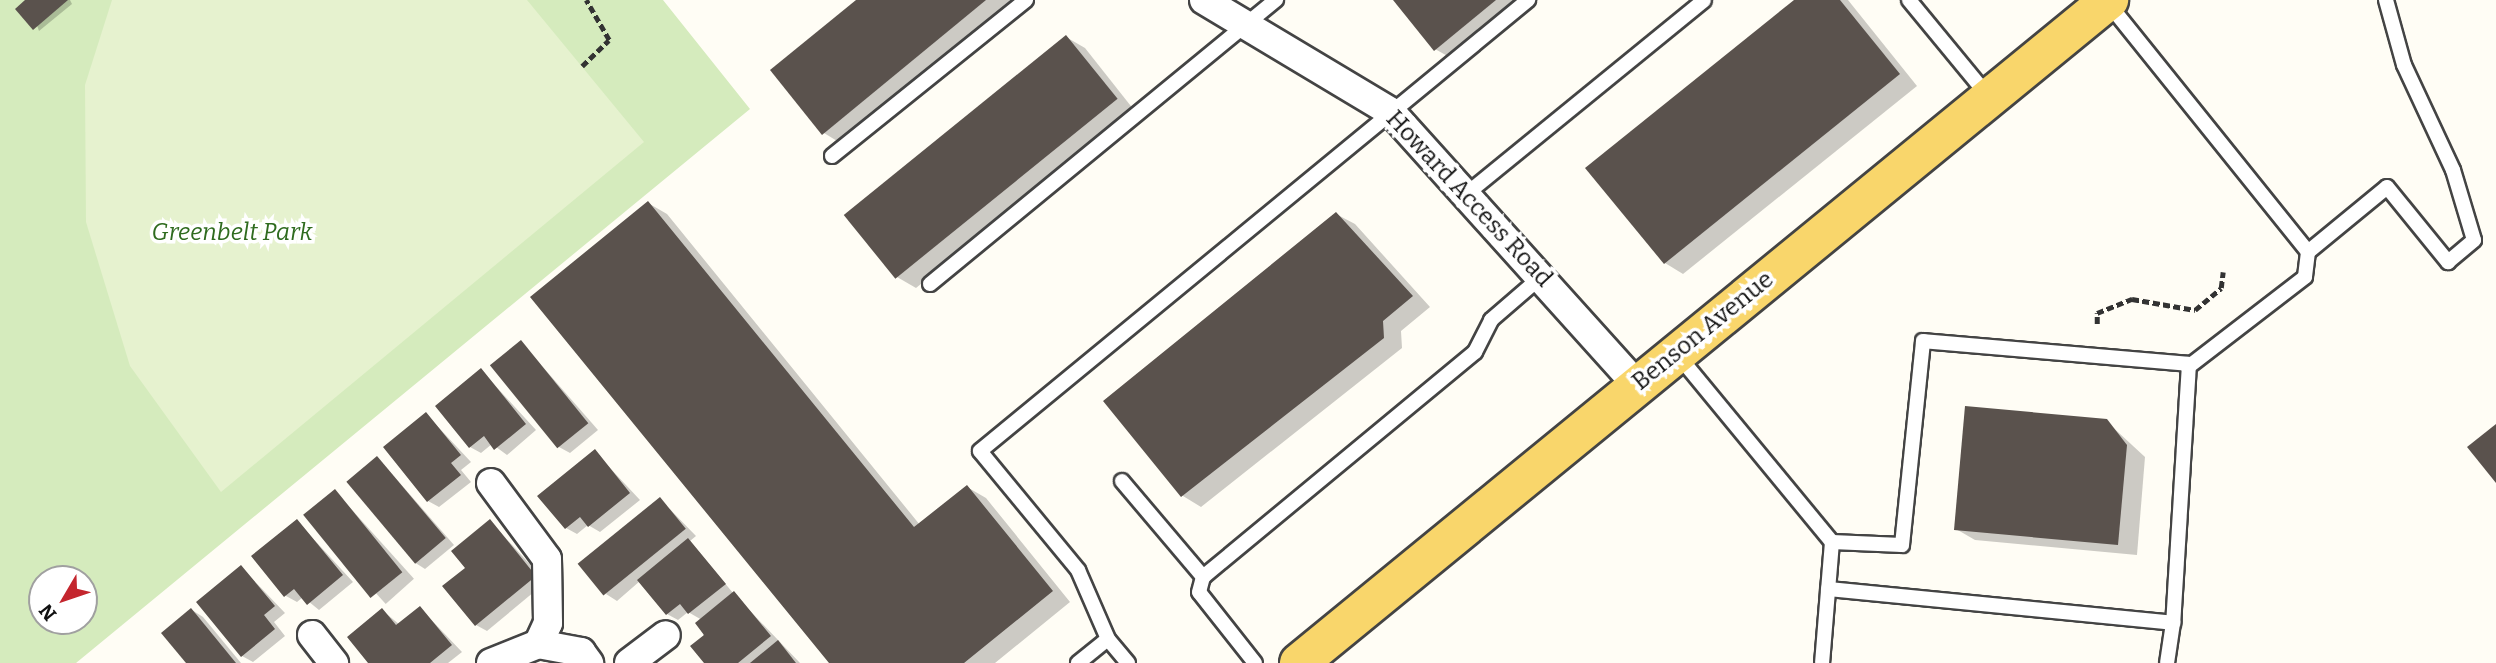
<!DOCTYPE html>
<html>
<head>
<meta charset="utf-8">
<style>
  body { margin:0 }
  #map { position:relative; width:2496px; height:663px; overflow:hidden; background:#fffdf5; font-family:Bitter,serif }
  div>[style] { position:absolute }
  .green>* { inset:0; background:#d5ebbd }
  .pitch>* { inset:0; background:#e6f2cf }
  .shadow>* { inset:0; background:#0003; transform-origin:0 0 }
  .building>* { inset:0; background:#5a524d; transform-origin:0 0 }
  .path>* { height:4.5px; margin-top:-2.25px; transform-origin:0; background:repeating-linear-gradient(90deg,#333 0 7px,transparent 0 10.5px) }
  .roads { filter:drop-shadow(2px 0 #444) drop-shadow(-2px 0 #444) drop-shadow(0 2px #444) drop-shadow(0 -2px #444) }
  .lane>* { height:14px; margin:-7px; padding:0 7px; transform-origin:7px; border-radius:7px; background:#fff }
  .street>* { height:28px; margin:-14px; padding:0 14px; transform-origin:14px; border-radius:14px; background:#fff }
  .primary>* { height:38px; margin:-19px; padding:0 19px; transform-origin:19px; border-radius:19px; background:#f9d66b }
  span { translate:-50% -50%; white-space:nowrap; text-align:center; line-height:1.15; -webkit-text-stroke:7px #fff; paint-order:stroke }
  .street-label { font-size:24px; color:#111 }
  .park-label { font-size:24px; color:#2f6b1f; font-style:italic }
  .north { position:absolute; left:28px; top:565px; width:70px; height:70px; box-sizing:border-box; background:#fff; border:2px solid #a0a0a0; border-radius:50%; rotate:231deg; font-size:19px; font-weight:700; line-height:28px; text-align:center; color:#111 }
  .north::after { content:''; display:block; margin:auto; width:24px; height:32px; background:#c4262e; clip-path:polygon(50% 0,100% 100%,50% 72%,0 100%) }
</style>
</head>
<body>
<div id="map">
  <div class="green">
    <div style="clip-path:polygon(evenodd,0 0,663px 0,750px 109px,76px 663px,0 663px,0 0,42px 579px,84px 579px,84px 621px,42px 621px,42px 579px)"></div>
  </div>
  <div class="pitch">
    <div style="clip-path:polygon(112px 0,527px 0,644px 142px,221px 492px,130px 366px,86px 222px,85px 85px)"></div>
  </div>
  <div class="shadow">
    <div style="clip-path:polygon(28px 0,70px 0,72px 4px,39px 31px)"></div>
    <div style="clip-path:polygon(859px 0,1018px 0,842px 144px,824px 133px)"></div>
    <div style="clip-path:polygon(1395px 0,1522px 0,1451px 58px,1435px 49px)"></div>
    <div style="clip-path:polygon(1797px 0,1848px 0,1917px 86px,1683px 274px,1665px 263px)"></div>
    <div style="clip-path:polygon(1066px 37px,1085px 48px,1134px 110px,916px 288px,897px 277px)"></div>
    <div style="clip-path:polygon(648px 203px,667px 214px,920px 525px,967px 487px,986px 498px,1070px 602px,995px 663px,831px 663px)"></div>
    <div style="clip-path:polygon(1336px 214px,1355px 224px,1430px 307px,1401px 331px,1402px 348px,1201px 507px,1183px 496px,1105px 402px)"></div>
    <div style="clip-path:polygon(521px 342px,598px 430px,570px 453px,559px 447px)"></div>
    <div style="clip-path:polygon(481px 370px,536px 430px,507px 455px,492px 444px,481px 453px,470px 447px)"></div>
    <div style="clip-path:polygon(426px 414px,471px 462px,461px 470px,471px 482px,439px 507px,428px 501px)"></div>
    <div style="clip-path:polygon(2106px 421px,2145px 457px,2137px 555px,1975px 540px,1956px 529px)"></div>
    <div style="clip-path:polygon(595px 452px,640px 500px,600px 532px,588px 525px,577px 534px,566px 528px)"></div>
    <div style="clip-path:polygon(378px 458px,454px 545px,425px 569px,414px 562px)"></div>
    <div style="left:335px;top:491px;width:118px;height:38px;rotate:48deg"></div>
    <div style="clip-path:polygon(660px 499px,696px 536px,690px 541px,733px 593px,800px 663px,706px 663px,702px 620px,688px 612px,678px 620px,667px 614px,640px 581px,617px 601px,606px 594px)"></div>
    <div style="clip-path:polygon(297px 521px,353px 582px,319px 610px,303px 597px,297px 602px,286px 596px)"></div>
    <div style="clip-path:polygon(490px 521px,546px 582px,487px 631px,476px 625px,467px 568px)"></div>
    <div style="clip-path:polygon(241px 567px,285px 613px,274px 622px,285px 636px,253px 662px,242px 656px)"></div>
    <div style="clip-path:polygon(420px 608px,462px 652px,448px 663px,370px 663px,382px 610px,400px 625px)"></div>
    <div style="clip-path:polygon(192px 610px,203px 617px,241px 663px,188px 663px)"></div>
  </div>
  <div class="building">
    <div style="clip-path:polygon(25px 0,68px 0,33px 30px,15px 9px)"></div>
    <div style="clip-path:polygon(856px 0,986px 0,822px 135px,770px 70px)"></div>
    <div style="clip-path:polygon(1393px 0,1496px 0,1434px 51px)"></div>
    <div style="clip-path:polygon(1794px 0,1840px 0,1900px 74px,1664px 264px,1585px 168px)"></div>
    <div style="left:1066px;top:35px;width:82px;height:286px;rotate:51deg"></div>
    <div style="clip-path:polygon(648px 201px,914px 527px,967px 485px,1053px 591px,964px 663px,829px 663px,530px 297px)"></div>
    <div style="clip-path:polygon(1336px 212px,1413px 296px,1383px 321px,1384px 338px,1181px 497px,1103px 401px)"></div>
    <div style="left:521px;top:340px;width:107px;height:40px;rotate:51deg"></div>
    <div style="clip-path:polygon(481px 368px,526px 424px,494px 450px,484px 436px,469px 448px,435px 406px)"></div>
    <div style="clip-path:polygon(1965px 406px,2107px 419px,2127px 445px,2118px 545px,1954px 530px)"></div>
    <div style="clip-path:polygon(426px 412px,461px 455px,451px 463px,461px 475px,427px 502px,383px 447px)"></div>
    <div style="clip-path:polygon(2496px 424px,2496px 483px,2467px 447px)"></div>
    <div style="clip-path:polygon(595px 449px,630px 493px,588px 527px,580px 517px,565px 529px,537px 496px)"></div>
    <div style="left:377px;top:456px;width:107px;height:40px;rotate:50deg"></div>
    <div style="left:335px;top:489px;width:107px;height:41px;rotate:51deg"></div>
    <div style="left:660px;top:497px;width:41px;height:106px;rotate:51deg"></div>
    <div style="clip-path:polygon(297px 519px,343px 575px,307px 605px,294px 589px,284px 597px,251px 556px)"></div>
    <div style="clip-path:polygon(490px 519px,536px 576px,475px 626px,442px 586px,465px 568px,451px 551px)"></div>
    <div style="clip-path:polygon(688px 538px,726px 584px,688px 614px,680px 604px,666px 615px,637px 580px)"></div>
    <div style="clip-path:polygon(241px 565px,275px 606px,264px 615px,275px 629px,241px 657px,196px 602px)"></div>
    <div style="clip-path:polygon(734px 591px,771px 636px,738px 663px,704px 663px,690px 646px,704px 635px,695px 623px)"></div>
    <div style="clip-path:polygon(420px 606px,452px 645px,430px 663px,368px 663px,347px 637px,382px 608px,396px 625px)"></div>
    <div style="clip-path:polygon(191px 608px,236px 663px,186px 663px,161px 633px)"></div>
    <div style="clip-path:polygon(778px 640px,796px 663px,750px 663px)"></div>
  </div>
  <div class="path">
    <div style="left:582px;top:66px;width:37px;rotate:-44deg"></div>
    <div style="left:609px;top:40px;width:46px;rotate:-119.9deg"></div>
    <div style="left:2097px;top:324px;width:11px;rotate:-90deg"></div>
    <div style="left:2097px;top:313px;width:38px;rotate:-22deg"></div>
    <div style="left:2132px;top:299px;width:64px;rotate:9.9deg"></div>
    <div style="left:2195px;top:310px;width:34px;rotate:-40deg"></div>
    <div style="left:2221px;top:288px;width:16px;rotate:-83deg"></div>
  </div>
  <div class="roads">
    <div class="lane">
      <div style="left:1909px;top:0;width:124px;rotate:50.5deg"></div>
      <div style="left:2108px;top:3px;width:319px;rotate:51.2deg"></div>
      <div style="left:2308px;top:252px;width:25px;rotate:97deg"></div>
      <div style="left:2305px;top:277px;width:148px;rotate:142.4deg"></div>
      <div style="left:832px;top:156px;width:249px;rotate:-38.8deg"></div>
      <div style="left:1469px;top:192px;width:303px;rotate:-39.2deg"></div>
      <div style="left:2308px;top:252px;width:102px;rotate:-39.4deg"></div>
      <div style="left:2387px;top:187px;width:97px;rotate:50.9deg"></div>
      <div style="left:2448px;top:262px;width:34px;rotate:-40deg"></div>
      <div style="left:2474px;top:240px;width:73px;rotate:-106.7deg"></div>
      <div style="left:2453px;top:170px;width:116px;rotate:-115deg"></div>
      <div style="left:2404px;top:65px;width:67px;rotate:-105.5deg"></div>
      <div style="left:930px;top:284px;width:448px;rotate:-39.4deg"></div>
      <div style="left:1677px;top:354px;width:244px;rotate:50.5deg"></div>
      <div style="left:1832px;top:542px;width:121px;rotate:94.7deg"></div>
      <div style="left:1122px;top:481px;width:126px;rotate:49.8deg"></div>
      <div style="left:1832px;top:542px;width:70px;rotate:2.5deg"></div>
      <div style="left:1902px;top:545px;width:205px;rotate:-84.1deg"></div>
      <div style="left:1923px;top:341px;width:267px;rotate:4.9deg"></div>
      <div style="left:2189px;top:364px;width:259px;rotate:93.5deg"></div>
      <div style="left:1828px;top:589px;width:347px;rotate:5.6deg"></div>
      <div style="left:2173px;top:623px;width:40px;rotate:98.5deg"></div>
      <div style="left:1078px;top:663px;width:38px;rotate:-39deg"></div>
      <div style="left:1128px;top:663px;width:31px;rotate:-130deg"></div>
      <div style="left:1108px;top:639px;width:75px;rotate:-113.5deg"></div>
      <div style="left:1078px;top:570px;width:154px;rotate:-129.5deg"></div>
      <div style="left:980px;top:451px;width:710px;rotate:-39.45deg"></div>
      <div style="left:1255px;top:663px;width:90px;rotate:-128.3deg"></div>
      <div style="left:1199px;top:592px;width:16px;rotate:-75deg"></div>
      <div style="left:1203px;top:577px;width:353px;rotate:-39.6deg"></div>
      <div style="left:1475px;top:352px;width:36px;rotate:-63deg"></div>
      <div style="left:1491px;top:320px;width:67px;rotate:-40.8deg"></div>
    </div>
    <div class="street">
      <div style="left:1204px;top:0;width:218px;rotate:30.9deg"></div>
      <div style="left:1391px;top:112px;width:367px;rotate:48deg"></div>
      <div style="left:491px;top:483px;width:94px;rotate:53.6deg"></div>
      <div style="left:547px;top:559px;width:64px;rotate:89.1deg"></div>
      <div style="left:548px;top:623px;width:23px;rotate:115deg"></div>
      <div style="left:312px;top:635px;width:36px;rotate:52deg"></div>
      <div style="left:491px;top:663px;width:51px;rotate:-22deg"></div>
      <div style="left:538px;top:644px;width:44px;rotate:10.5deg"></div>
      <div style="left:581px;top:652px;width:14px;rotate:54deg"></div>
      <div style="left:629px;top:663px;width:46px;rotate:-37.1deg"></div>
    </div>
    <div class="primary">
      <div style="left:1299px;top:663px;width:1047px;rotate:-39.3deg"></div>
    </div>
  </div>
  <div class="street-label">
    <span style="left:1469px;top:199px;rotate:47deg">Howard Access Road</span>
    <span style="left:1703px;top:331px;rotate:-39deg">Benson Avenue</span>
  </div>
  <div class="park-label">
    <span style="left:232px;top:233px">Greenbelt Park</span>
  </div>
  <div class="north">N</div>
</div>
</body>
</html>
